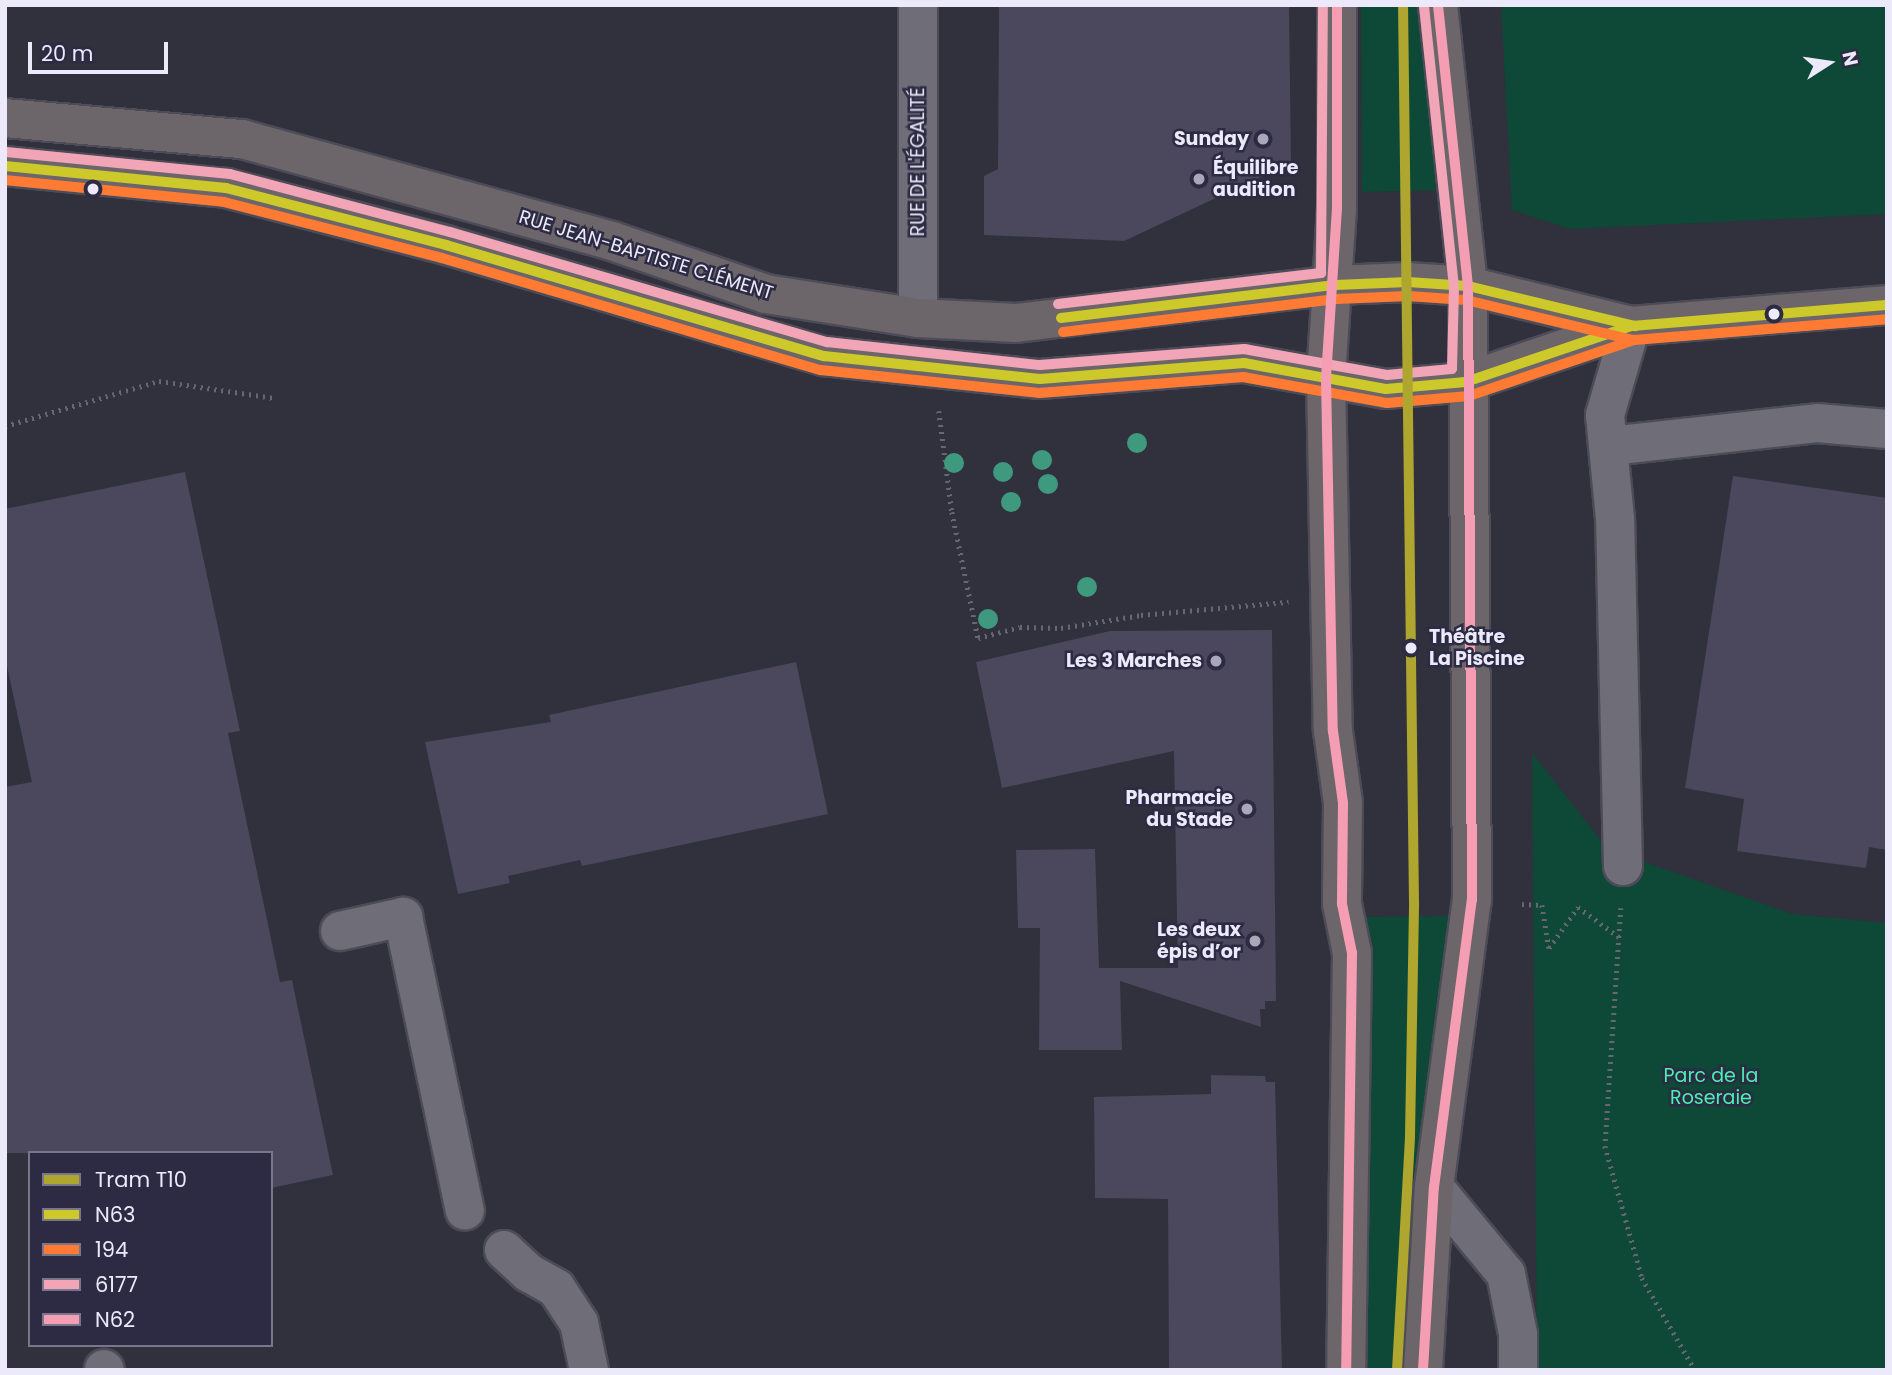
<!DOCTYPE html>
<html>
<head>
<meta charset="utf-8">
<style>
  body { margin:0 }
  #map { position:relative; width:1892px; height:1375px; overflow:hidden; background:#31303d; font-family:Poppins,sans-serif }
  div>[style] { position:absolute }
  .green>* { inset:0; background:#0e4836 }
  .building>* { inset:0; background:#4b475c }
  .path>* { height:4.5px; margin-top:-2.25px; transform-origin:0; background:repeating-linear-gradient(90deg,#686671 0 2px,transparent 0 7px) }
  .roads { filter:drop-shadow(2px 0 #4d4b57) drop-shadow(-2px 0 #4d4b57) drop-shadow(0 2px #4d4b57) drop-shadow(0 -2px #4d4b57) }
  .minor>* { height:38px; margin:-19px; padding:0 19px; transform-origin:19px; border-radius:19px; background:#6f6e78 }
  .major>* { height:38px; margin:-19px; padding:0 19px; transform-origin:19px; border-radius:19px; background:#6c666b }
  .bus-1>* { height:10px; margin:-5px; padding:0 5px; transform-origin:5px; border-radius:5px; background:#cec92a }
  .bus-2>* { height:10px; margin:-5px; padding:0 5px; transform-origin:5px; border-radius:5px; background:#ff7b33 }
  .bus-3>* { height:10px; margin:-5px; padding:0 5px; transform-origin:5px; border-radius:5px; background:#f2a5b7 }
  .bus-4>* { height:10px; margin:-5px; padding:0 5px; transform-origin:5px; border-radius:5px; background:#f59eb3 }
  .tram-1>* { height:10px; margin:-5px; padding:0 5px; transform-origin:5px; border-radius:5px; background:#aea62f }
  .trees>* { width:20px; height:20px; margin:-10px; border-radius:50%; background:#3f997e }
  .dots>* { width:19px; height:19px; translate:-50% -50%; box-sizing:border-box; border:4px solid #2d2a43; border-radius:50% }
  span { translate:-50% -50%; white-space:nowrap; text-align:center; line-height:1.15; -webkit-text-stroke:5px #2d2a43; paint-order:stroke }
  .poi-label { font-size:19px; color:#ebe9fa; font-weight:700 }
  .right { translate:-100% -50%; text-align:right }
  .left { translate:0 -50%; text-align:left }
  .street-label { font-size:19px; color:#ebe9fa }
  .stop-label { font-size:19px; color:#ebe9fa; font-weight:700 }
  .park-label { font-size:19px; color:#4aefb3 }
  .frame { position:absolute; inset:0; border:7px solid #ebe9fa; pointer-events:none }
  .legend { position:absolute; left:28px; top:1151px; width:245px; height:196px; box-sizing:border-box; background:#2d2a43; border:2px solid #79768c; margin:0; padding:9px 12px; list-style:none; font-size:21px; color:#ebe9fa }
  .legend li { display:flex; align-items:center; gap:14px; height:35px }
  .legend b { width:35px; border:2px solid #79768c }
  .north { position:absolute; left:1794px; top:28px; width:70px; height:70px; -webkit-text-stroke:5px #2d2a43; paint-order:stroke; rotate:78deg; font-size:19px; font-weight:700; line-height:28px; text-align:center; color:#ebe9fa }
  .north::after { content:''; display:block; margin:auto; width:24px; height:32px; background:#ebe9fa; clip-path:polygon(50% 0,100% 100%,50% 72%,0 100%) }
  .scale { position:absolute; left:28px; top:42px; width:140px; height:32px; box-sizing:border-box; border:4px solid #ebe9fa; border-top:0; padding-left:9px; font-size:21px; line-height:24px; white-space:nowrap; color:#ebe9fa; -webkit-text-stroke:5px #2d2a43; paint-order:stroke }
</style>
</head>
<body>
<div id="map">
  <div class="green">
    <div style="clip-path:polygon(1361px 5px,1419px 5px,1439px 190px,1362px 192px)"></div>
    <div style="clip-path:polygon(1501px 5px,1887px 5px,1887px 214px,1570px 229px,1512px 210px)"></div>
    <div style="clip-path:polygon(1532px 753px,1614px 857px,1639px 860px,1792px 914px,1887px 923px,1887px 1370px,1537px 1370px)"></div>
    <div style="clip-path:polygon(1451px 916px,1410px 1370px,1356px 1370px,1352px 917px)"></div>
  </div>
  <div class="building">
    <div style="clip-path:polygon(999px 5px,1289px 5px,1291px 163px,1124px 241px,984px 235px,984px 176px,998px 169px)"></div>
    <div style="clip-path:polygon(185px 472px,240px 731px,228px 733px,280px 982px,292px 980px,333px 1175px,271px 1188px,271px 1153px,5px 1153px,5px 787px,32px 782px,5px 657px,5px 509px)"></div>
    <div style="clip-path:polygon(1733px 476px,1887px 498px,1887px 850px,1869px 847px,1866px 868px,1737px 851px,1744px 799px,1685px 788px)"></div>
    <div style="clip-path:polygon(1272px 630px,1276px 1001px,1265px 1001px,1265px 1009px,1260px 1009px,1261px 1027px,1120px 981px,1122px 1050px,1039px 1050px,1040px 928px,1018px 928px,1016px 850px,1095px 849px,1099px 968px,1178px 968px,1174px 751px,1002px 788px,976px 662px,1110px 631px)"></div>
    <div style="clip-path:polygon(796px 662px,828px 814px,582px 866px,580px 860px,508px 876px,510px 883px,458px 894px,425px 742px,551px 722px,549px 715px)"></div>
    <div style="clip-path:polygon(1211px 1075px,1265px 1076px,1266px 1082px,1275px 1082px,1282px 1370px,1169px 1370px,1168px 1199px,1095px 1198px,1094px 1097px,1211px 1094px)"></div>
  </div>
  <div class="path">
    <div style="left:939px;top:411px;width:102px;rotate:82.7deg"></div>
    <div style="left:952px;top:512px;width:129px;rotate:78.3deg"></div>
    <div style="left:978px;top:638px;width:43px;rotate:-14.7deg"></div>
    <div style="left:1020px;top:627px;width:41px;rotate:1.4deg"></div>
    <div style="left:1061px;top:628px;width:81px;rotate:-9.2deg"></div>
    <div style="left:1141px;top:615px;width:148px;rotate:-5.1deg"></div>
    <div style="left:5px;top:426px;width:160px;rotate:-16.3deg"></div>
    <div style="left:159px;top:381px;width:116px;rotate:8.4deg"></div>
    <div style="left:1522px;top:904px;width:20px;rotate:3deg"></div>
    <div style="left:1542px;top:905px;width:44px;rotate:80.8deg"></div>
    <div style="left:1549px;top:948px;width:50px;rotate:-54.7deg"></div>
    <div style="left:1578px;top:907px;width:51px;rotate:36.2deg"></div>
    <div style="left:1621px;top:908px;width:239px;rotate:93.8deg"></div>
    <div style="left:1605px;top:1146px;width:137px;rotate:74.3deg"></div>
    <div style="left:1642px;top:1278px;width:106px;rotate:60.1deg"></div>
  </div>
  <div class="roads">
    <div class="minor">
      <div style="left:918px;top:318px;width:313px;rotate:-90deg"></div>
      <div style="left:1610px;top:446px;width:208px;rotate:-6.3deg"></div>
      <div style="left:1817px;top:423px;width:70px;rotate:4.9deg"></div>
      <div style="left:1623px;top:866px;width:347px;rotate:-91.3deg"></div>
      <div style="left:1615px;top:519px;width:104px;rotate:-95.5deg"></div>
      <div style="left:1605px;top:415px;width:93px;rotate:-73.7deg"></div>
      <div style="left:340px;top:931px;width:65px;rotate:-12.5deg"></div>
      <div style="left:403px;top:917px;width:300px;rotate:78.1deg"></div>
      <div style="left:1434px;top:1187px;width:113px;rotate:50.4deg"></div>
      <div style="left:1506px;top:1274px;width:61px;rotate:78.7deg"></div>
      <div style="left:1518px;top:1334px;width:36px;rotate:90deg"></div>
      <div style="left:504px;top:1250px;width:34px;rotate:43deg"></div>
      <div style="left:529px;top:1273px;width:31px;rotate:29deg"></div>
      <div style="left:556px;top:1288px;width:42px;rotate:56.7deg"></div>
      <div style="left:579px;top:1323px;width:48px;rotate:78deg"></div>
      <div style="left:104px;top:1369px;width:1px;rotate:45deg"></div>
    </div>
    <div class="major">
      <div style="left:1337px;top:5px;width:203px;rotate:90deg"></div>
      <div style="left:1337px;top:208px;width:171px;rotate:93.7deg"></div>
      <div style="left:1326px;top:379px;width:352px;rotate:88.9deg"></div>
      <div style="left:1333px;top:731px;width:73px;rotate:82.1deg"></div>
      <div style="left:1343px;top:803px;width:101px;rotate:90.6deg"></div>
      <div style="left:1342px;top:904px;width:50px;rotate:78.5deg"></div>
      <div style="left:1352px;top:953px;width:417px;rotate:90.8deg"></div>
      <div style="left:5px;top:118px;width:238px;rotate:5.1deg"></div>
      <div style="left:242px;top:139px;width:384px;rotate:15.4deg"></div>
      <div style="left:612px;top:241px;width:163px;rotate:19deg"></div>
      <div style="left:766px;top:294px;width:154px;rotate:9deg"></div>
      <div style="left:918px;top:318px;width:98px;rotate:2.9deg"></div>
      <div style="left:1016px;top:323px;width:321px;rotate:-6.8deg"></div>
      <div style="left:1335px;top:285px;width:73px;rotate:-2.4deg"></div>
      <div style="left:1408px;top:282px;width:60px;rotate:3.8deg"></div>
      <div style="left:1468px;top:286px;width:168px;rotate:13.8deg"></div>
      <div style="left:5px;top:166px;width:222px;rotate:5.7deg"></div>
      <div style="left:226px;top:188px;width:227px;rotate:14.5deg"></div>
      <div style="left:446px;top:245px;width:394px;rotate:16.4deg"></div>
      <div style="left:824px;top:356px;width:217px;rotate:6.1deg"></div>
      <div style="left:1040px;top:379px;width:205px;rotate:-4.5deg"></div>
      <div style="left:1244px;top:363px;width:144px;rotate:10.4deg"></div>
      <div style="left:1386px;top:389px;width:80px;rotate:-5deg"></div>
      <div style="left:1466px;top:382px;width:174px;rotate:-18.7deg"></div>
      <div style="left:1631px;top:326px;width:257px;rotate:-4.7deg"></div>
      <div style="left:1423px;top:1370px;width:183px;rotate:-86.6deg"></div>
      <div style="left:1434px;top:1187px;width:290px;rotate:-82.5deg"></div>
      <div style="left:1472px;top:900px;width:614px;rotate:-90.37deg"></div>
      <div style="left:1468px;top:286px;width:283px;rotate:-96.1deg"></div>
    </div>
  </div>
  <div class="bus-1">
    <div style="left:5px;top:166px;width:222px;rotate:5.7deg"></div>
    <div style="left:226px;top:188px;width:227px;rotate:14.5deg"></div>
    <div style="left:446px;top:245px;width:394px;rotate:16.4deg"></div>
    <div style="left:824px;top:356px;width:217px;rotate:6.1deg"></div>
    <div style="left:1040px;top:379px;width:205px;rotate:-4.5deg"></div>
    <div style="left:1244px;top:363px;width:144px;rotate:10.4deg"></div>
    <div style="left:1386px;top:389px;width:80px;rotate:-5deg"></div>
    <div style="left:1466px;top:382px;width:174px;rotate:-18.7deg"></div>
    <div style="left:1631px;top:326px;width:257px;rotate:-4.7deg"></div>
    <div style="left:1061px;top:318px;width:276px;rotate:-6.9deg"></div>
    <div style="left:1335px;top:285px;width:73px;rotate:-2.4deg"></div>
    <div style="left:1408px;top:282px;width:60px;rotate:3.8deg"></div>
    <div style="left:1468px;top:286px;width:172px;rotate:13.5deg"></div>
  </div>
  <div class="bus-2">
    <div style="left:5px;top:180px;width:220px;rotate:5.7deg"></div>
    <div style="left:224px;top:202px;width:225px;rotate:14.4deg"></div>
    <div style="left:442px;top:258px;width:395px;rotate:16.5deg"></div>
    <div style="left:821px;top:370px;width:219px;rotate:6deg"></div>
    <div style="left:1039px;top:393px;width:205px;rotate:-4.5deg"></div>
    <div style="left:1243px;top:377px;width:146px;rotate:10.2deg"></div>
    <div style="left:1387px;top:403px;width:82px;rotate:-4.9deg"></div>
    <div style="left:1469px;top:396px;width:174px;rotate:-18.7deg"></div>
    <div style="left:1634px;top:340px;width:254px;rotate:-4.7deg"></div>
    <div style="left:1063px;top:332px;width:275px;rotate:-6.9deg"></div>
    <div style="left:1336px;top:299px;width:72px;rotate:-2.4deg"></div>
    <div style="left:1408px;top:296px;width:58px;rotate:3.9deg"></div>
    <div style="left:1466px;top:300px;width:171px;rotate:13.5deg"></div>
  </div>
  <div class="bus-3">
    <div style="left:6px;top:152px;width:225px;rotate:5.6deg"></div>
    <div style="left:230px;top:174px;width:228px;rotate:14.8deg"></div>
    <div style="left:450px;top:232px;width:393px;rotate:16.3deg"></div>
    <div style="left:827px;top:342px;width:214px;rotate:6.2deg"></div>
    <div style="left:1040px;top:365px;width:205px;rotate:-4.5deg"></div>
    <div style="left:1244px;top:349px;width:145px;rotate:10.3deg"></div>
    <div style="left:1387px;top:375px;width:65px;rotate:-5.3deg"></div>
    <div style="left:1452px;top:369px;width:82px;rotate:-88.6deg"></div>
    <div style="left:1454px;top:287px;width:283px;rotate:-96.1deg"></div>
    <div style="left:1058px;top:304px;width:265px;rotate:-6.7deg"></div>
    <div style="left:1321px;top:273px;width:268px;rotate:-89.6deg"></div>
  </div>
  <div class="bus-4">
    <div style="left:1337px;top:5px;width:203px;rotate:90deg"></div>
    <div style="left:1337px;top:208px;width:171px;rotate:93.7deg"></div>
    <div style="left:1326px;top:379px;width:352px;rotate:88.9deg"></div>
    <div style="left:1333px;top:731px;width:73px;rotate:82.1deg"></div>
    <div style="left:1343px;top:803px;width:101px;rotate:90.6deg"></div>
    <div style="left:1342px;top:904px;width:50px;rotate:78.5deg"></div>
    <div style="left:1352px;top:953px;width:417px;rotate:90.8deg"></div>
    <div style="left:1423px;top:1370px;width:183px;rotate:-86.6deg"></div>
    <div style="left:1434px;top:1187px;width:290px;rotate:-82.5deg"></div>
    <div style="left:1472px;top:900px;width:614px;rotate:-90.37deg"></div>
    <div style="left:1468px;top:286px;width:283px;rotate:-96.1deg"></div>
  </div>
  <div class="tram-1">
    <div style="left:1397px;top:1370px;width:234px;rotate:-86.8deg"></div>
    <div style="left:1410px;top:1136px;width:233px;rotate:-89deg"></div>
    <div style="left:1414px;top:903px;width:898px;rotate:-90.7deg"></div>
  </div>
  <div class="trees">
    <div style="left:1137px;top:443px"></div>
    <div style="left:1042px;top:460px"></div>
    <div style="left:954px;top:463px"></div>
    <div style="left:1003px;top:472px"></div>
    <div style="left:1048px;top:484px"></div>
    <div style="left:1011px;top:502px"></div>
    <div style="left:1087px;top:587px"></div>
    <div style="left:988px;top:619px"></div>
  </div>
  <div class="dots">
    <div style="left:1263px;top:139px;background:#aaa8b8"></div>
    <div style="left:1199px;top:179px;background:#aaa8b8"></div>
    <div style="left:93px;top:189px;background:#ebe9fa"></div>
    <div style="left:1774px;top:314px;background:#ebe9fa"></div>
    <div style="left:1411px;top:648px;background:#ebe9fa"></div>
    <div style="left:1216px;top:661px;background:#aaa8b8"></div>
    <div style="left:1247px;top:809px;background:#aaa8b8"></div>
    <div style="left:1255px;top:941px;background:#aaa8b8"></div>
  </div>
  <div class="poi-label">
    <span class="right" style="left:1249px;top:139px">Sunday</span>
    <span class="left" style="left:1213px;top:179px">Équilibre<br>audition</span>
    <span class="right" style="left:1202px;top:661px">Les 3 Marches</span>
    <span class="right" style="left:1233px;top:809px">Pharmacie<br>du Stade</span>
    <span class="right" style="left:1241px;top:941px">Les deux<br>épis d’or</span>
  </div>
  <div class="street-label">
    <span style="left:918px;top:162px;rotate:-90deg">RUE DE L'ÉGALITÉ</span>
    <span style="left:646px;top:255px;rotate:17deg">RUE JEAN-BAPTISTE CLÉMENT</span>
  </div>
  <div class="stop-label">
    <span class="left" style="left:1429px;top:648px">Théâtre<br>La Piscine</span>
  </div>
  <div class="park-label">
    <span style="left:1711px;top:1087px">Parc de la<br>Roseraie</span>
  </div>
  <div class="frame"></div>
  <ul class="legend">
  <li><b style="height:9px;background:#aea62f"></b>Tram T10</li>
  <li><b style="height:9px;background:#cec92a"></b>N63</li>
  <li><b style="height:9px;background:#ff7b33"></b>194</li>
  <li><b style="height:9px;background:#f2a5b7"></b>6177</li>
  <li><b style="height:9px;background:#f59eb3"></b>N62</li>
  </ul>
  <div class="north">N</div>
  <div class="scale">20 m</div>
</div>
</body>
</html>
